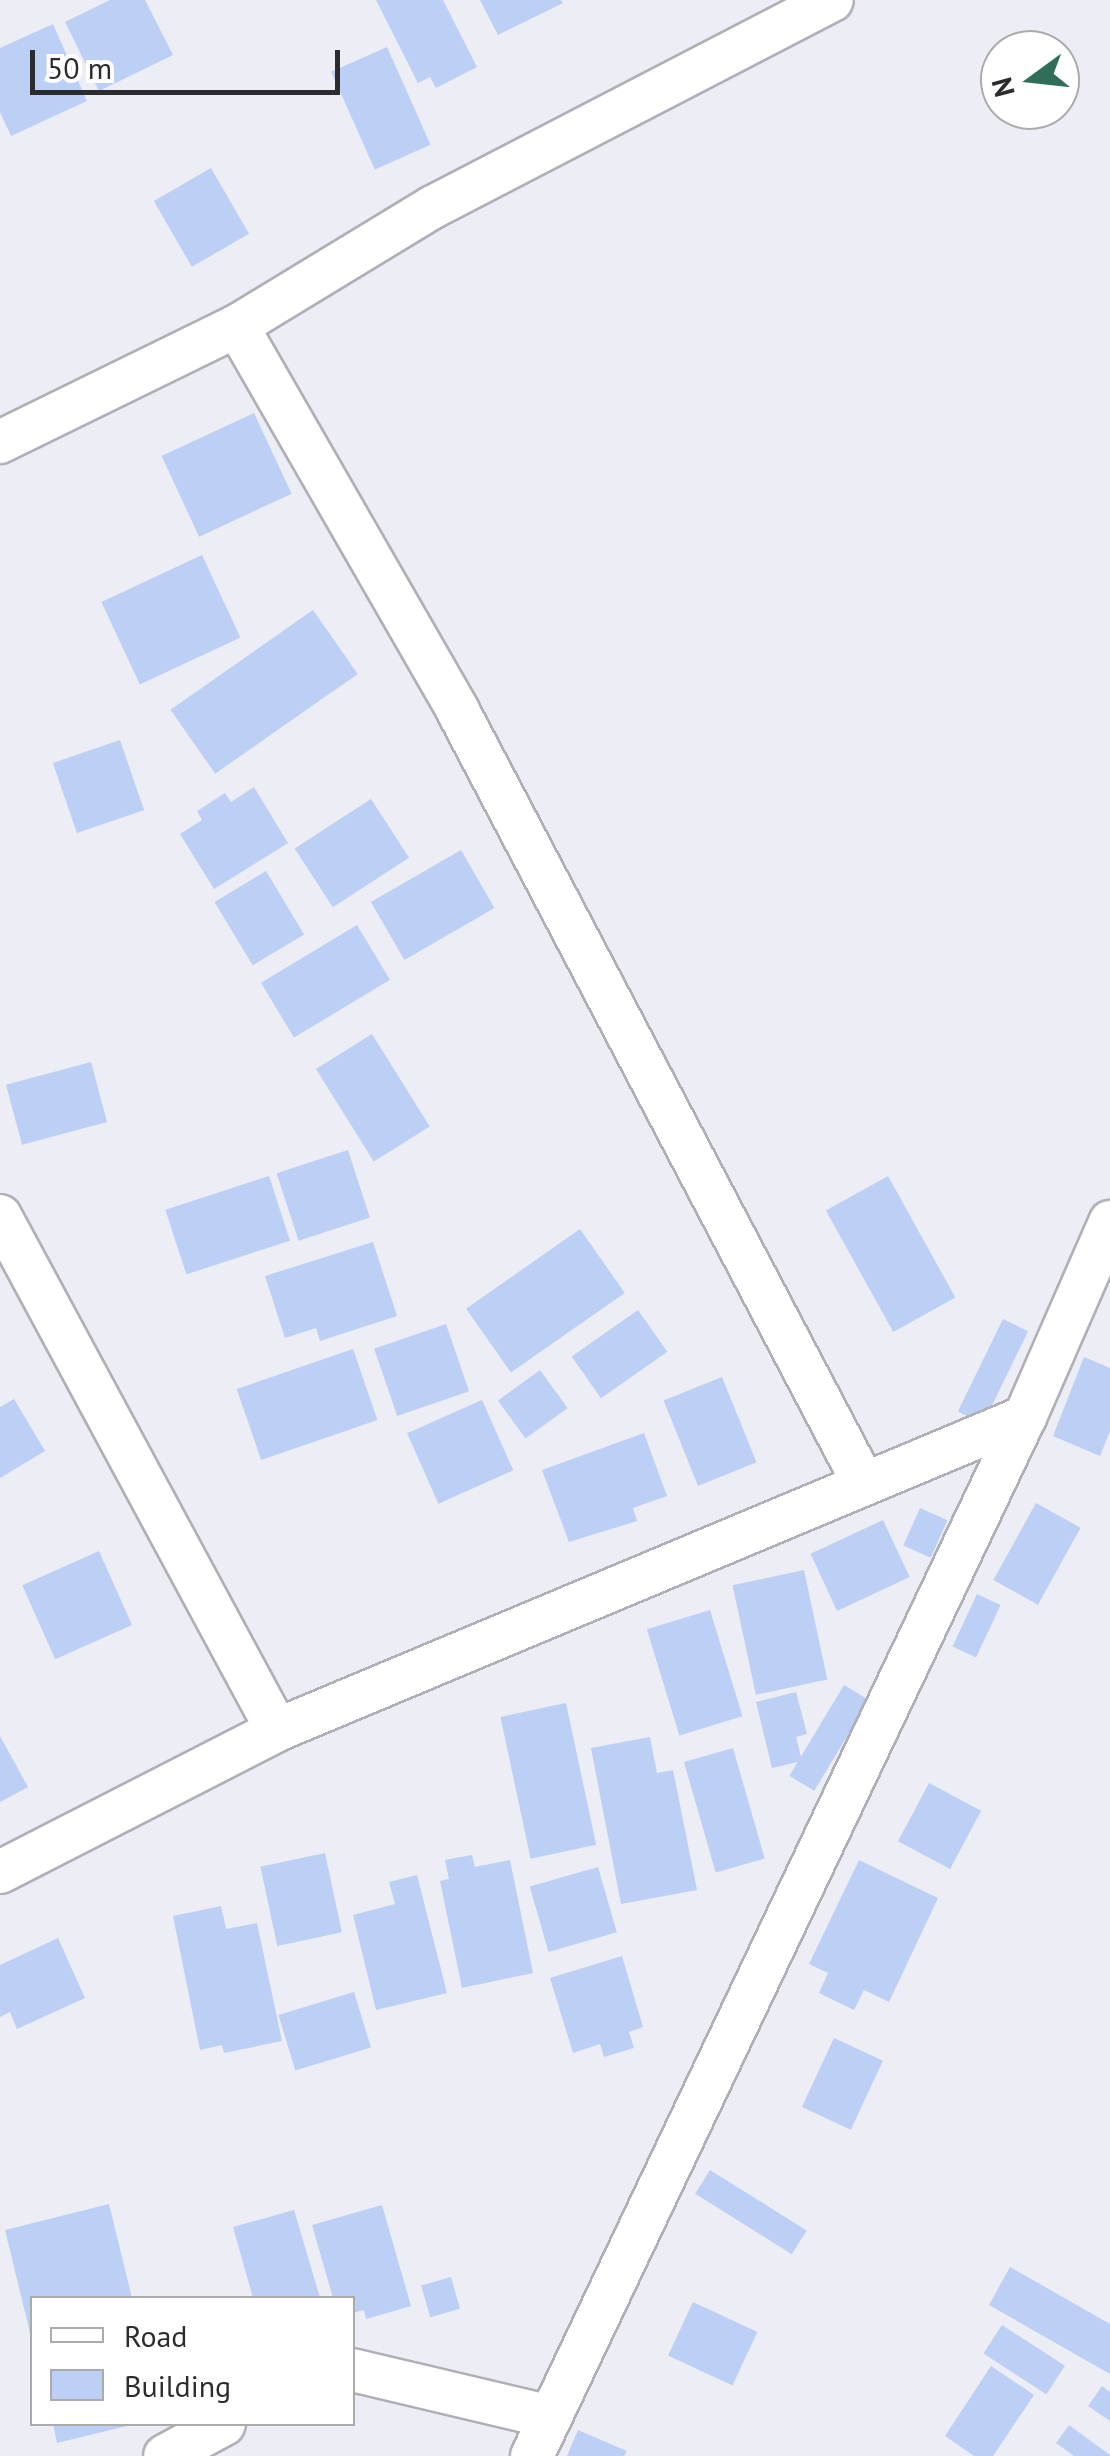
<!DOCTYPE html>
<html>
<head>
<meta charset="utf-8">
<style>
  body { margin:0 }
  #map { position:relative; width:1110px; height:2456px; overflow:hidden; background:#ededf5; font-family:"PT Sans",sans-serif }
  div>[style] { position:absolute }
  .building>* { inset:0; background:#bccff4; transform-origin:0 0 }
  .roads { filter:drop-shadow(2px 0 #afafb7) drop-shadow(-2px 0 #afafb7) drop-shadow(0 2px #afafb7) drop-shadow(0 -2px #afafb7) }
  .minor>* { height:42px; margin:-21px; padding:0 21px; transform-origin:21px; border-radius:21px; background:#fff }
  span { translate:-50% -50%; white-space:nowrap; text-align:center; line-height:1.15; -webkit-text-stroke:8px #fff; paint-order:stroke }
  .legend { position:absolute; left:30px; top:2296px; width:325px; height:130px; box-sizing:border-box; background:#fff; border:2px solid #ababac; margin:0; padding:12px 18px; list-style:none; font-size:30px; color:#2c2c2f }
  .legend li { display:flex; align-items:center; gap:20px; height:50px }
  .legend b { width:50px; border:2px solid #ababac }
  .north { position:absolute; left:980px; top:30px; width:100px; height:100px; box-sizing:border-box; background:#fff; border:2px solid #ababac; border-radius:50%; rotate:255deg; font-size:28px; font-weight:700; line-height:40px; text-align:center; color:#2c2c2f }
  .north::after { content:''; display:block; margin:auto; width:35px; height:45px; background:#306e5a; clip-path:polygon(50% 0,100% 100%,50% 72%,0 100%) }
  .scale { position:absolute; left:30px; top:50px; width:310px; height:45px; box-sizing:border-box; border:5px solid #2c2c2f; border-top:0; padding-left:12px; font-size:30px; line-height:35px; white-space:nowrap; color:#2c2c2f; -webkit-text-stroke:8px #fff; paint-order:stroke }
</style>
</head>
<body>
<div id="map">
  <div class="building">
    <div style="clip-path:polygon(110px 0,145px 0,173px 55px,99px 91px,65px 22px)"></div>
    <div style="clip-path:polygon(376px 0,443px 0,477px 67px,436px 88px,430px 77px,418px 83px)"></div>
    <div style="clip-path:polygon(480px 0,561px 0,563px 3px,498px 35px)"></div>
    <div style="clip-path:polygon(53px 24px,87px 101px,11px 136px,0 112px,0 48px)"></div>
    <div style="left:387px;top:47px;width:107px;height:61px;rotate:66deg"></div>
    <div style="left:211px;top:168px;width:76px;height:66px;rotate:60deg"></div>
    <div style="left:254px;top:413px;width:89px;height:102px;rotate:65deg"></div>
    <div style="left:202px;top:555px;width:91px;height:111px;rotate:65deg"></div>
    <div style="left:313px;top:610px;width:78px;height:174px;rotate:55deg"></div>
    <div style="left:120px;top:740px;width:74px;height:71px;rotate:71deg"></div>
    <div style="clip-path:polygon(254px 787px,288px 843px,214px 889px,180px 834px,202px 820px,197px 811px,225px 793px,231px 802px)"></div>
    <div style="left:371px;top:799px;width:70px;height:91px;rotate:57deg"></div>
    <div style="left:461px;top:850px;width:67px;height:104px;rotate:60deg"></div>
    <div style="left:266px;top:871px;width:74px;height:60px;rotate:59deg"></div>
    <div style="left:357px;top:925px;width:64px;height:112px;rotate:59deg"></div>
    <div style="left:372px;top:1034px;width:109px;height:66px;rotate:58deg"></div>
    <div style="left:91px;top:1062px;width:62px;height:88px;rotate:75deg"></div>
    <div style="left:348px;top:1150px;width:71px;height:75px;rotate:72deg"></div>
    <div style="left:269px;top:1176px;width:68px;height:109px;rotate:72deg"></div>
    <div style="left:888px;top:1176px;width:139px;height:71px;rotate:61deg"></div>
    <div style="left:580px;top:1229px;width:78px;height:139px;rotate:55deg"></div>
    <div style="clip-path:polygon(373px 1242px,397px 1316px,320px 1341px,316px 1328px,285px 1338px,265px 1276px)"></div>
    <div style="left:638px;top:1310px;width:51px;height:81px;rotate:55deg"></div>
    <div style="left:1003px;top:1319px;width:28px;height:103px;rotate:26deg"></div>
    <div style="left:446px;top:1324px;width:71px;height:76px;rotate:71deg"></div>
    <div style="left:353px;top:1349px;width:75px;height:123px;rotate:71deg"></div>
    <div style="clip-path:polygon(1084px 1357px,1110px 1368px,1110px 1431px,1100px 1456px,1053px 1436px)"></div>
    <div style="left:540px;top:1370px;width:47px;height:52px;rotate:54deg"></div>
    <div style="left:722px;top:1377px;width:92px;height:63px;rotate:68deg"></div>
    <div style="clip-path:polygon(14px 1399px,45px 1451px,0 1478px,0 1407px)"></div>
    <div style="left:482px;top:1400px;width:77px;height:82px;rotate:66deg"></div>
    <div style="clip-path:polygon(644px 1433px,667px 1496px,633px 1508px,637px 1521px,569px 1542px,542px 1470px)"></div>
    <div style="left:1036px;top:1503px;width:51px;height:88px;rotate:29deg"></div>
    <div style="left:920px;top:1508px;width:30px;height:41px;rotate:24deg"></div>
    <div style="left:883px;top:1520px;width:63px;height:80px;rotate:65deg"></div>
    <div style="left:99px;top:1551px;width:81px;height:84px;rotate:66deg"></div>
    <div style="left:804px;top:1570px;width:112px;height:73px;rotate:78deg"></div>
    <div style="left:977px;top:1594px;width:26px;height:58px;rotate:25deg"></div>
    <div style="left:710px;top:1610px;width:111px;height:66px;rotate:73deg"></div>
    <div style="left:844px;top:1685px;width:29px;height:106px;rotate:31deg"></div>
    <div style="clip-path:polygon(796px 1692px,807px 1734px,796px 1737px,802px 1761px,772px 1768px,756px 1702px)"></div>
    <div style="left:566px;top:1703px;width:145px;height:67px;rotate:78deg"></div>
    <div style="clip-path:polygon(0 1736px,28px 1787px,0 1802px)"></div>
    <div style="clip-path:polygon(650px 1737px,657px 1773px,673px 1770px,697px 1890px,621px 1904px,591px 1748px)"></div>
    <div style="left:733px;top:1748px;width:115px;height:51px;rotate:74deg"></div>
    <div style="left:929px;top:1783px;width:59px;height:66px;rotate:28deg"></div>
    <div style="left:325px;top:1853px;width:81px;height:66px;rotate:78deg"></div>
    <div style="clip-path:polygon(472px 1855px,475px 1867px,510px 1860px,533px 1973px,462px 1988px,440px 1881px,449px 1879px,445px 1860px)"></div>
    <div style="clip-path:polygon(859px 1860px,938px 1898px,889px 2002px,864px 1990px,854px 2010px,819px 1993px,828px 1973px,809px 1964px)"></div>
    <div style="left:598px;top:1867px;width:68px;height:71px;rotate:74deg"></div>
    <div style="clip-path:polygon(417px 1875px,447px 1993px,376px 2010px,353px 1915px,395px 1904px,389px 1882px)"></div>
    <div style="clip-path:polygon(221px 1906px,226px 1929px,257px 1923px,282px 2041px,224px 2053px,222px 2045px,200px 2050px,173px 1916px)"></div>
    <div style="clip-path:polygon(58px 1938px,85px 1998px,17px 2029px,10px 2012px,0 2017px,0 1965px)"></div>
    <div style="clip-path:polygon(622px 1956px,643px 2027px,629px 2032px,634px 2048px,604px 2057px,600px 2044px,573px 2053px,550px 1978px)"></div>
    <div style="left:354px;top:1992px;width:58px;height:79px;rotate:73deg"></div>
    <div style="left:834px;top:2038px;width:54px;height:76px;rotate:25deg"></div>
    <div style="left:710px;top:2170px;width:114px;height:28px;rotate:32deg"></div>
    <div style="clip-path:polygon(109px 2204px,132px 2298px,32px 2298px,31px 2337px,5px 2230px)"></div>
    <div style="clip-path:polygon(382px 2205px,411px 2306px,366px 2319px,364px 2310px,352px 2313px,352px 2298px,333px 2298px,312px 2225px)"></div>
    <div style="clip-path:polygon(294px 2210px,320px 2298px,253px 2298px,233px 2227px)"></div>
    <div style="clip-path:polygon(1010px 2267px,1110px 2324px,1110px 2374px,989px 2305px)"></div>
    <div style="left:451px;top:2277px;width:33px;height:31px;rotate:74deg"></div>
    <div style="left:693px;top:2302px;width:71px;height:59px;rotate:25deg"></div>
    <div style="left:1002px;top:2325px;width:75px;height:34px;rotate:33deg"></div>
    <div style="clip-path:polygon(991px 2366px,1034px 2395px,993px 2456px,974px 2456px,945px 2436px)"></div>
    <div style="clip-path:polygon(1102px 2386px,1110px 2392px,1110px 2421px,1088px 2406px)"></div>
    <div style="clip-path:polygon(53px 2424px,131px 2424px,131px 2425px,57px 2443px)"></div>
    <div style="clip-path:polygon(1069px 2425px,1110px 2455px,1110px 2456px,1074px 2456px,1056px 2443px)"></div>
    <div style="clip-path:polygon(578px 2430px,627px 2451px,624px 2456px,567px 2456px)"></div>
  </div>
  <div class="roads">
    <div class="minor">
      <div style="left:237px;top:326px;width:444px;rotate:60.1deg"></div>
      <div style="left:458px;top:711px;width:873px;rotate:62.29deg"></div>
      <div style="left:0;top:442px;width:264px;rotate:-26.1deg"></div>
      <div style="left:237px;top:326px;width:229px;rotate:-31.3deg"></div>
      <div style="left:433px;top:207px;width:449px;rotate:-27.4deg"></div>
      <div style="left:0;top:1216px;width:584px;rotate:61.68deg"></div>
      <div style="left:0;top:1872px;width:311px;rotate:-27.1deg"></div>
      <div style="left:277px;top:1730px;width:811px;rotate:-22.71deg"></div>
      <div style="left:352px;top:2370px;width:204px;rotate:13.3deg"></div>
      <div style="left:165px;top:2456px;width:67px;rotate:-28.5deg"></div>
      <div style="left:532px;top:2456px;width:1150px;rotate:-64.62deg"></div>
      <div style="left:1025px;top:1417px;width:213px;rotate:-66.4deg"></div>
    </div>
  </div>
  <ul class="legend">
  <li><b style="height:12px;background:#fff"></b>Road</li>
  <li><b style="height:28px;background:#bccff4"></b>Building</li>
  </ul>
  <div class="north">N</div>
  <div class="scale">50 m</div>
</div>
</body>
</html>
